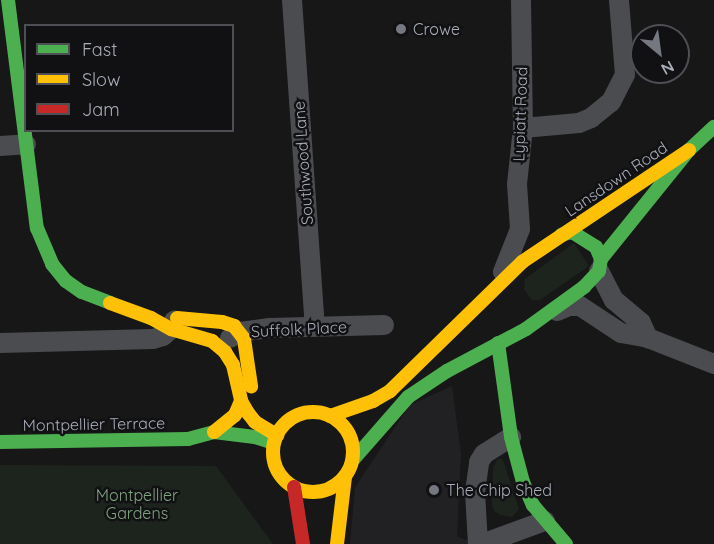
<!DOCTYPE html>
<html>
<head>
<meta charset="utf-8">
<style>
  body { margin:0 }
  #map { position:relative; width:714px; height:544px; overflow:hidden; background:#171717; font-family:Quicksand,sans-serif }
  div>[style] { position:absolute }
  .built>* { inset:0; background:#212123 }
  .green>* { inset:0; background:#1d241e }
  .street>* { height:20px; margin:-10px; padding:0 10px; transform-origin:10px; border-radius:10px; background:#4b4c50 }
  .fast>* { height:14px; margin:-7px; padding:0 7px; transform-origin:7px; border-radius:7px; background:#4caf50 }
  .slow>* { height:14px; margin:-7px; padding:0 7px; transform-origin:7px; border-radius:7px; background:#ffc107 }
  .slow>.ring { margin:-7px; padding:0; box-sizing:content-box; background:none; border:14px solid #ffc107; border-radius:50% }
  .jam>* { height:14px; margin:-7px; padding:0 7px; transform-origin:7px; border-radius:7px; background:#c62828 }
  .dots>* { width:16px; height:16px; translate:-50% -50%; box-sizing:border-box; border:3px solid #111113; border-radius:50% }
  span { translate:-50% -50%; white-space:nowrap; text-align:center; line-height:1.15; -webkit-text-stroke:5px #111113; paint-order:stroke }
  .poi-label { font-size:16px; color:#a8adb8 }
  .left { translate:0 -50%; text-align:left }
  .street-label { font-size:16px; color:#a8adb8 }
  .park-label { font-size:16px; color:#7fa381 }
  .legend { position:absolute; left:24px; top:24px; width:210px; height:108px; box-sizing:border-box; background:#111113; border:2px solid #4d4f55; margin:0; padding:8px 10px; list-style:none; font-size:18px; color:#a8adb8 }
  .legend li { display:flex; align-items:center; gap:12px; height:30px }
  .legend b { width:30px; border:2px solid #4d4f55 }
  .north { position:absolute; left:630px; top:24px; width:60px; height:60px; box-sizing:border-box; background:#111113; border:2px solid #4d4f55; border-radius:50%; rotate:151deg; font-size:16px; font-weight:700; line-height:24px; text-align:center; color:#a8adb8 }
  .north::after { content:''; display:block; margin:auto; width:21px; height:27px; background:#757880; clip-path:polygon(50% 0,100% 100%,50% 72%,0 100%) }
</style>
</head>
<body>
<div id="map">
  <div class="built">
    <div style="clip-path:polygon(452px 386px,461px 454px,457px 537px,482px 544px,350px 544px,355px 487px,410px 405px)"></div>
  </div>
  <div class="green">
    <div style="clip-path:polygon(574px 243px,589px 266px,540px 300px,532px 300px,524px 289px,525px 279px)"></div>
    <div style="clip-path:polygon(497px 459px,502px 459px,504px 463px,519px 509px,512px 517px,500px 515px,494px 511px,492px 504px,493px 468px)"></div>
    <div style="clip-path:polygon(0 465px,216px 466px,273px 544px,0 544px)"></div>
  </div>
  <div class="street">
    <div style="left:292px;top:0;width:327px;rotate:86deg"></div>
    <div style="left:523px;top:128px;width:56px;rotate:-5.1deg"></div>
    <div style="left:579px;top:123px;width:13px;rotate:-23deg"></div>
    <div style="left:591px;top:118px;width:26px;rotate:-39deg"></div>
    <div style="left:611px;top:102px;width:30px;rotate:-63deg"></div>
    <div style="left:625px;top:75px;width:75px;rotate:-94.6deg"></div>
    <div style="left:0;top:146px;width:26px;rotate:-4deg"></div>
    <div style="left:599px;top:271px;width:33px;rotate:63deg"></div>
    <div style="left:614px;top:300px;width:35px;rotate:40deg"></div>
    <div style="left:641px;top:323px;width:17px;rotate:65deg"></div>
    <div style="left:503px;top:272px;width:46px;rotate:-68.4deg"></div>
    <div style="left:520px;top:229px;width:45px;rotate:-93.8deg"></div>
    <div style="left:517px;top:184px;width:56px;rotate:-83.9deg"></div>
    <div style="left:523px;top:128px;width:128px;rotate:-90.9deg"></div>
    <div style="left:557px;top:311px;width:13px;rotate:-23deg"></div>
    <div style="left:569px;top:306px;width:11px"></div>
    <div style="left:580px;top:306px;width:49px;rotate:33.4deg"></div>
    <div style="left:621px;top:333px;width:27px;rotate:10deg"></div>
    <div style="left:648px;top:338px;width:71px;rotate:21.5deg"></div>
    <div style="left:230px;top:338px;width:12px;rotate:-31deg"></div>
    <div style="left:240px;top:332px;width:30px;rotate:-8deg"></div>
    <div style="left:270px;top:328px;width:114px;rotate:-1.5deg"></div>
    <div style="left:0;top:343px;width:153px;rotate:-1.5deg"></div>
    <div style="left:153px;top:339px;width:10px;rotate:-17deg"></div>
    <div style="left:163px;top:336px;width:11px;rotate:-41deg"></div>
    <div style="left:171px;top:329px;width:9px;rotate:-69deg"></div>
    <div style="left:478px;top:544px;width:52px;rotate:-93.3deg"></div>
    <div style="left:475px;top:492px;width:30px;rotate:-82deg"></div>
    <div style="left:479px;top:462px;width:9px;rotate:-58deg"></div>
    <div style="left:484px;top:454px;width:32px;rotate:-32deg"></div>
    <div style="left:482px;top:544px;width:67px;rotate:-20.1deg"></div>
  </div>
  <div class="fast">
    <div style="left:8px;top:0;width:230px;rotate:82.8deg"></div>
    <div style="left:37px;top:228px;width:39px;rotate:67deg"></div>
    <div style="left:52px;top:264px;width:22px;rotate:51deg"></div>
    <div style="left:66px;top:281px;width:19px;rotate:35deg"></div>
    <div style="left:82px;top:292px;width:30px;rotate:21deg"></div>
    <div style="left:601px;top:259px;width:140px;rotate:-51.1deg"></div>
    <div style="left:689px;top:150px;width:34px;rotate:-43deg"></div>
    <div style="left:498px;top:343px;width:95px;rotate:82.1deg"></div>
    <div style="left:511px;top:437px;width:47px;rotate:75.1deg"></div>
    <div style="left:523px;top:482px;width:25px;rotate:67deg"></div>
    <div style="left:533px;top:505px;width:51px;rotate:49.8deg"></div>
    <div style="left:0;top:442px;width:188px;rotate:-0.9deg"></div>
    <div style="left:188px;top:439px;width:27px;rotate:-15deg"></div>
    <div style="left:214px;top:432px;width:41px;rotate:7deg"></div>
    <div style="left:255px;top:437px;width:20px;rotate:18deg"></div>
    <div style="left:352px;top:461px;width:85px;rotate:-48.8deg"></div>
    <div style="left:408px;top:397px;width:47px;rotate:-33.7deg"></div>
    <div style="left:447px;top:371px;width:89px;rotate:-28deg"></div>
    <div style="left:526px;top:329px;width:72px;rotate:-35.9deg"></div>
    <div style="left:584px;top:287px;width:22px;rotate:-47deg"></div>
    <div style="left:599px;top:271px;width:12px;rotate:-81deg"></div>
    <div style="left:601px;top:259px;width:13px;rotate:-113deg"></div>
    <div style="left:596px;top:247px;width:28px;rotate:-148deg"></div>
    <div style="left:572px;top:232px;width:11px;rotate:165deg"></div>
  </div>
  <div class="slow">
    <div style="left:110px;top:303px;width:44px;rotate:20.1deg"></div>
    <div style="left:151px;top:318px;width:23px;rotate:29deg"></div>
    <div style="left:171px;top:329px;width:43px;rotate:16.3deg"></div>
    <div style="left:212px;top:341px;width:17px;rotate:40deg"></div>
    <div style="left:225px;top:352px;width:15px;rotate:58deg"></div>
    <div style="left:233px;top:365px;width:37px;rotate:77deg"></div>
    <div style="left:241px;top:401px;width:14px;rotate:60deg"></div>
    <div style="left:248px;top:413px;width:11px;rotate:52deg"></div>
    <div style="left:255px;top:422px;width:26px;rotate:31deg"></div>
    <div style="left:177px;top:318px;width:45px;rotate:5.1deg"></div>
    <div style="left:222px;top:322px;width:13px;rotate:18deg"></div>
    <div style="left:234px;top:326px;width:16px;rotate:52deg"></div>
    <div style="left:244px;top:339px;width:48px;rotate:81.5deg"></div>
    <div class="ring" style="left:273px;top:412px;width:66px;height:66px"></div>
    <div style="left:330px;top:416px;width:46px;rotate:-19.2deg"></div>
    <div style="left:373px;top:401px;width:20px;rotate:-30deg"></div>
    <div style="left:390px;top:391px;width:185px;rotate:-44.3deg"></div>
    <div style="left:522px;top:262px;width:201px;rotate:-33.8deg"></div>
    <div style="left:214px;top:432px;width:27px;rotate:-39deg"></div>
    <div style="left:235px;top:415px;width:15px;rotate:-67deg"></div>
    <div style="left:337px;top:544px;width:67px;rotate:-83.2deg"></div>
  </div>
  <div class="jam">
    <div style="left:294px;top:487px;width:58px;rotate:81deg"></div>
  </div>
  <div class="dots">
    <div style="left:401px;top:29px;background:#757880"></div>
    <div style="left:434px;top:490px;background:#757880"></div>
  </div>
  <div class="poi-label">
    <span class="left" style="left:413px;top:29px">Crowe</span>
    <span class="left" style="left:446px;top:490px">The Chip Shed</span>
  </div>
  <div class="street-label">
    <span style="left:520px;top:114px;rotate:-88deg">Lypiatt Road</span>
    <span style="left:303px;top:163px;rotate:-94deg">Southwood Lane</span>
    <span style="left:616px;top:179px;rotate:-34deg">Lansdown Road</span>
    <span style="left:299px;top:329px;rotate:-3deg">Suffolk Place</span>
    <span style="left:94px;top:424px;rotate:-1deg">Montpellier Terrace</span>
  </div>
  <div class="park-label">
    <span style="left:137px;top:504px">Montpellier<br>Gardens</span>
  </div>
  <ul class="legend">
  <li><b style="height:8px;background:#4caf50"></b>Fast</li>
  <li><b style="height:8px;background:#ffc107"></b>Slow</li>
  <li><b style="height:8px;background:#c62828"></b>Jam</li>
  </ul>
  <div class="north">N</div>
</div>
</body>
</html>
